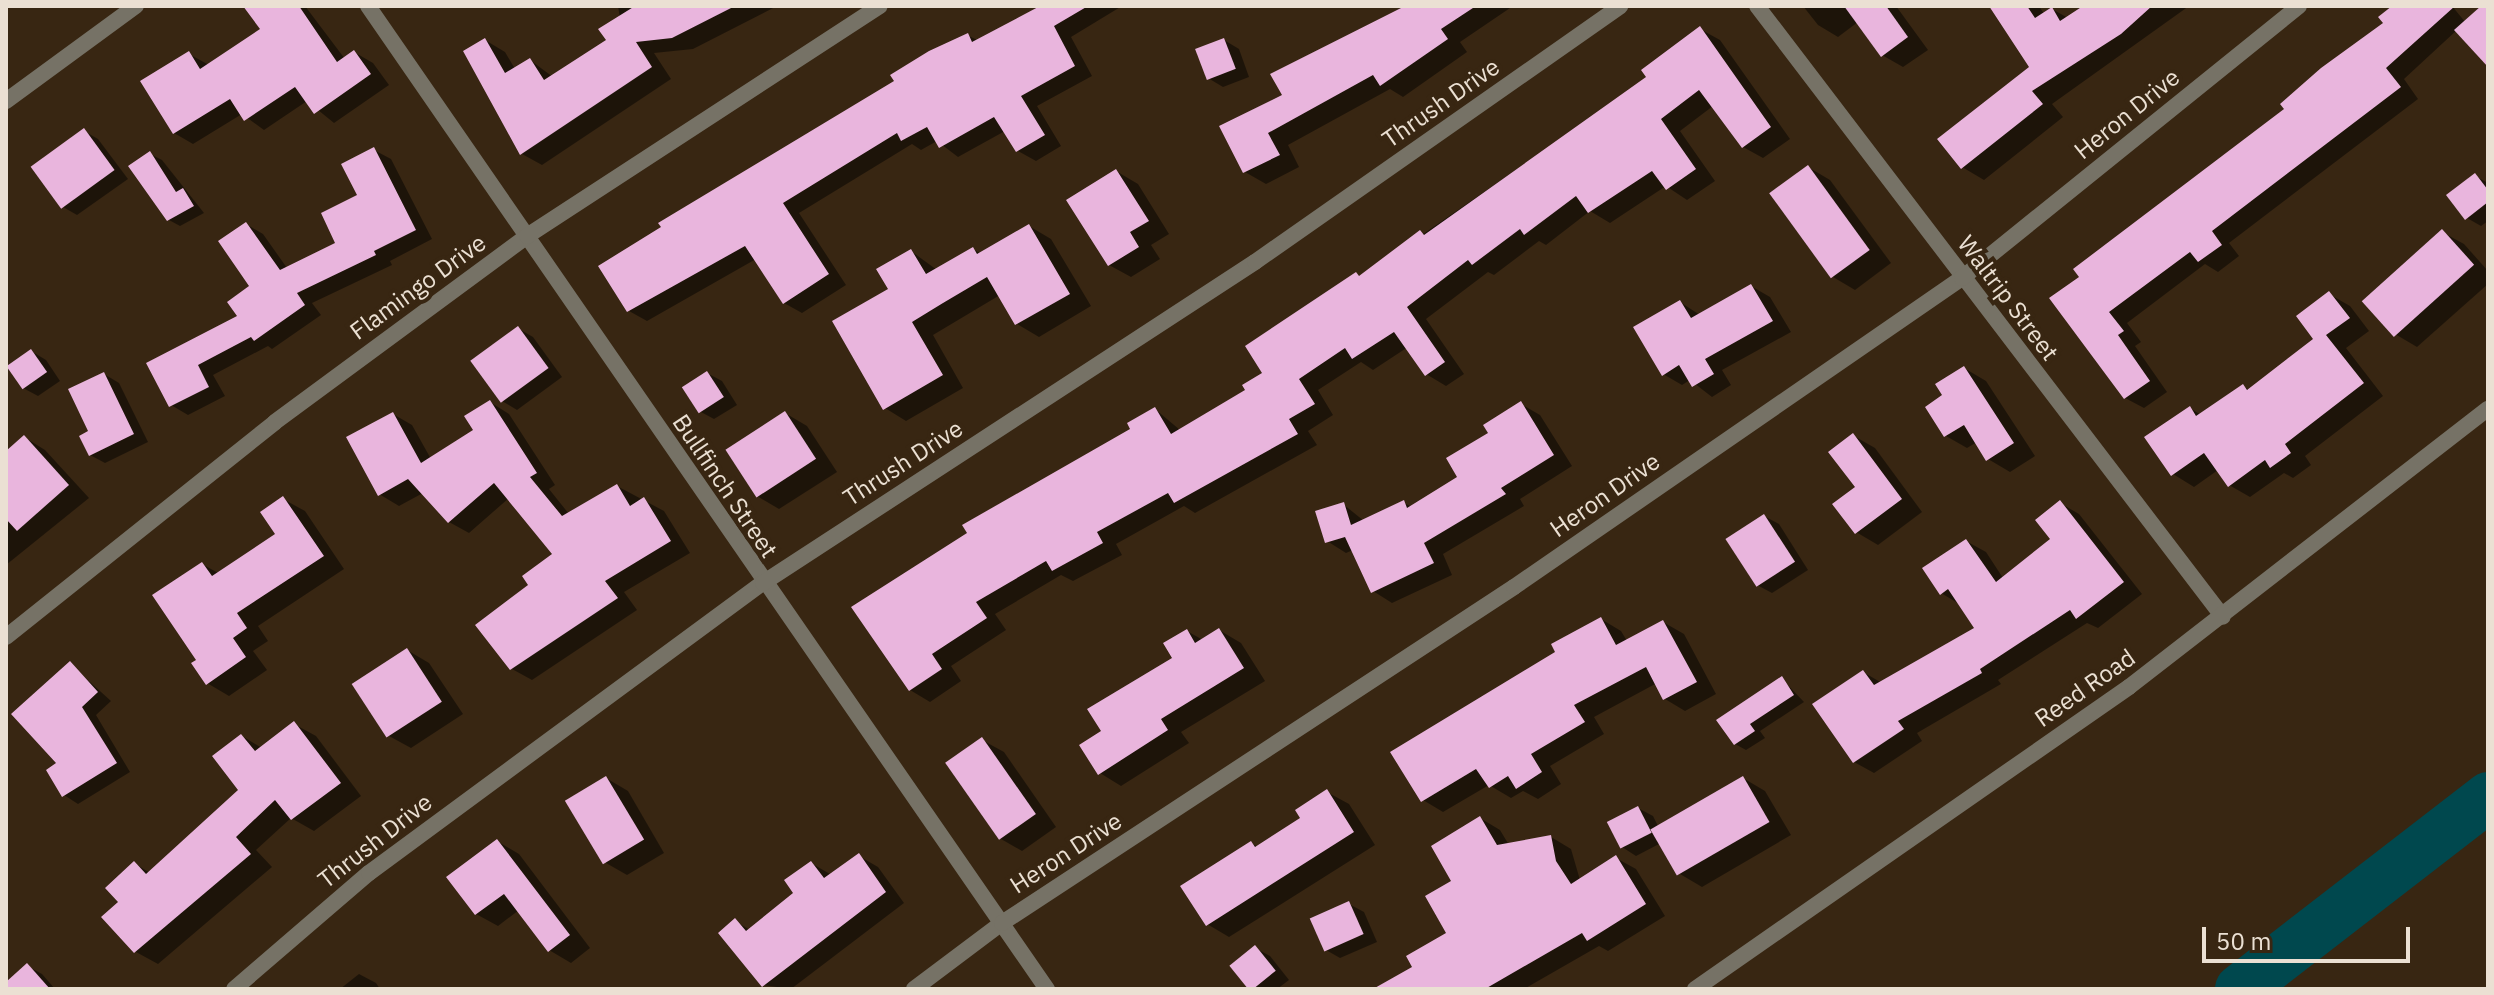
<!DOCTYPE html>
<html>
<head>
<meta charset="utf-8">
<style>
  body { margin:0 }
  #map { position:relative; width:2494px; height:995px; overflow:hidden; background:#382612; font-family:"IBM Plex Sans",sans-serif }
  div>[style] { position:absolute }
  .shadow>* { inset:0; background:#0007 }
  .river>* { height:50px; margin:-25px; padding:0 25px; transform-origin:25px; border-radius:25px; background:#00484e }
  .building>* { inset:0; background:#e9b5dd; transform-origin:0 0 }
  .street>* { height:16px; margin:-8px; padding:0 8px; transform-origin:8px; border-radius:8px; background:#767266 }
  span { translate:-50% -50%; white-space:nowrap; text-align:center; line-height:1.15; -webkit-text-stroke:8px #382612; paint-order:stroke }
  .street-label { font-size:24px; color:#ebe0d3 }
  .frame { position:absolute; inset:0; border:8px solid #ebe0d3; pointer-events:none }
  .scale { position:absolute; left:2202px; top:927px; width:208px; height:36px; box-sizing:border-box; border:4px solid #ebe0d3; border-top:0; padding-left:10px; font-size:24px; line-height:28px; white-space:nowrap; color:#ebe0d3; -webkit-text-stroke:6px #382612; paint-order:stroke }
</style>
</head>
<body>
<div id="map">
  <div class="shadow">
    <div style="clip-path:polygon(246px 6px,305px 6px,345px 59px,354px 52px,373px 63px,389px 85px,334px 123px,307px 101px,264px 130px,242px 114px,193px 144px,174px 133px,189px 54px,209px 65px,262px 30px)"></div>
    <div style="clip-path:polygon(618px 6px,777px 6px,693px 49px,654px 53px,671px 79px,542px 165px,522px 154px,485px 40px,505px 52px,515px 69px,530px 60px,553px 77px,609px 41px,620px 18px)"></div>
    <div style="clip-path:polygon(1044px 6px,1122px 6px,1071px 37px,1092px 76px,1037px 106px,1061px 146px,1036px 161px,1018px 151px,1005px 131px,958px 157px,937px 141px,921px 150px,912px 144px,799px 213px,846px 285px,802px 313px,784px 303px,756px 259px,647px 321px,629px 311px,896px 82px,967px 35px,979px 41px)"></div>
    <div style="clip-path:polygon(1408px 6px,1513px 6px,1460px 42px,1467px 52px,1403px 97px,1390px 89px,1288px 145px,1299px 167px,1266px 184px,1245px 172px,1284px 96px,1273px 75px)"></div>
    <div style="clip-path:polygon(1803px 6px,1896px 6px,1928px 50px,1903px 67px,1882px 55px,1858px 22px,1838px 37px,1818px 25px)"></div>
    <div style="clip-path:polygon(1992px 6px,2039px 6px,2044px 14px,2052px 9px,2068px 18px,2087px 6px,2189px 6px,2052px 104px,2063px 117px,1984px 180px,1962px 167px,2031px 67px)"></div>
    <div style="clip-path:polygon(2395px 6px,2452px 6px,2466px 23px,2488px 6px,2488px 61px,2457px 30px,2404px 79px,2418px 99px,2229px 243px,2239px 256px,2218px 272px,2205px 264px,2127px 323px,2141px 342px,2135px 346px,2167px 392px,2144px 408px,2125px 398px,2082px 278px,2386px 24px)"></div>
    <div style="clip-path:polygon(1700px 29px,1720px 40px,1790px 139px,1763px 158px,1743px 147px,1713px 106px,1680px 131px,1715px 181px,1687px 200px,1666px 186px,1610px 223px,1590px 211px,1546px 245px,1539px 241px,1494px 275px,1488px 272px,1426px 319px,1464px 374px,1446px 386px,1426px 374px,1408px 347px,1373px 370px,1361px 362px,1318px 390px,1333px 415px,1308px 431px,1317px 445px,1195px 513px,1184px 506px,1116px 544px,1122px 555px,1073px 581px,1061px 575px,995px 614px,1006px 630px,951px 666px,961px 681px,930px 702px,910px 690px,854px 607px,1133px 430px,1155px 409px,1180px 430px,1247px 391px,1361px 277px,1649px 78px)"></div>
    <div style="clip-path:polygon(1224px 40px,1239px 49px,1249px 77px,1223px 87px,1208px 78px)"></div>
    <div style="clip-path:polygon(84px 131px,98px 139px,128px 179px,77px 215px,63px 207px,34px 167px)"></div>
    <div style="clip-path:polygon(374px 150px,391px 159px,432px 239px,390px 261px,392px 265px,312px 303px,321px 315px,272px 349px,268px 346px,213px 375px,225px 396px,188px 415px,171px 405px,149px 364px,240px 317px,252px 286px,246px 224px,263px 234px,287px 268px,338px 243px,360px 196px)"></div>
    <div style="clip-path:polygon(150px 154px,162px 160px,204px 213px,180px 226px,169px 220px)"></div>
    <div style="clip-path:polygon(1808px 167px,1830px 180px,1891px 263px,1855px 290px,1833px 277px)"></div>
    <div style="clip-path:polygon(1116px 171px,1138px 184px,1169px 234px,1151px 245px,1160px 259px,1131px 277px,1109px 265px)"></div>
    <div style="clip-path:polygon(2475px 176px,2488px 183px,2488px 221px,2481px 226px,2467px 218px)"></div>
    <div style="clip-path:polygon(1029px 226px,1051px 239px,1091px 306px,1039px 337px,1017px 324px,1000px 295px,933px 335px,963px 388px,906px 421px,885px 408px,890px 290px,911px 251px,937px 270px,973px 249px,981px 254px)"></div>
    <div style="clip-path:polygon(2442px 232px,2464px 244px,2488px 271px,2488px 284px,2417px 347px,2395px 334px)"></div>
    <div style="clip-path:polygon(1751px 286px,1770px 297px,1791px 332px,1722px 370px,1731px 385px,1712px 397px,1690px 380px,1682px 385px,1663px 374px,1680px 302px,1700px 315px)"></div>
    <div style="clip-path:polygon(2329px 294px,2350px 306px,2369px 331px,2346px 348px,2383px 396px,2305px 456px,2311px 465px,2293px 478px,2284px 473px,2250px 497px,2229px 485px,2218px 470px,2194px 487px,2173px 474px,2190px 408px,2201px 415px,2243px 386px,2249px 390px,2316px 339px)"></div>
    <div style="clip-path:polygon(519px 329px,533px 337px,562px 377px,517px 410px,502px 401px)"></div>
    <div style="clip-path:polygon(31px 351px,46px 360px,60px 381px,38px 396px,23px 388px)"></div>
    <div style="clip-path:polygon(1964px 368px,1986px 381px,2035px 456px,2010px 472px,1988px 459px,1977px 442px,1967px 448px,1946px 436px,1945px 396px)"></div>
    <div style="clip-path:polygon(707px 373px,722px 381px,737px 405px,714px 419px,699px 411px)"></div>
    <div style="clip-path:polygon(104px 374px,119px 383px,148px 442px,105px 463px,90px 455px)"></div>
    <div style="clip-path:polygon(490px 402px,509px 414px,555px 485px,549px 489px,569px 514px,617px 486px,664px 511px,690px 553px,624px 592px,637px 610px,532px 680px,512px 669px,531px 585px,555px 555px,509px 498px,469px 533px,449px 522px,423px 493px,399px 506px,379px 494px,393px 414px,412px 425px,431px 459px,476px 431px)"></div>
    <div style="clip-path:polygon(1521px 404px,1540px 415px,1572px 466px,1520px 499px,1524px 506px,1443px 554px,1452px 575px,1392px 603px,1373px 591px,1353px 550px,1346px 553px,1327px 541px,1343px 504px,1364px 521px,1404px 503px,1412px 507px,1460px 478px,1491px 434px)"></div>
    <div style="clip-path:polygon(785px 413px,807px 426px,837px 472px,779px 509px,757px 496px)"></div>
    <div style="clip-path:polygon(1854px 436px,1875px 448px,1922px 512px,1878px 545px,1856px 532px)"></div>
    <div style="clip-path:polygon(24px 437px,45px 450px,89px 498px,6px 565px,6px 453px)"></div>
    <div style="clip-path:polygon(283px 499px,305px 511px,344px 569px,258px 626px,268px 641px,253px 651px,267px 670px,229px 696px,207px 683px,198px 660px,202px 564px,220px 574px,278px 534px)"></div>
    <div style="clip-path:polygon(2060px 503px,2079px 514px,2142px 594px,2098px 628px,2087px 623px,1998px 680px,2001px 684px,1917px 733px,1922px 741px,1874px 773px,1854px 762px,1863px 672px,1882px 683px,1977px 629px,1961px 605px,1941px 593px,1966px 541px,1986px 552px,2003px 578px,2053px 539px)"></div>
    <div style="clip-path:polygon(1764px 516px,1779px 524px,1808px 570px,1772px 593px,1757px 585px)"></div>
    <div style="clip-path:polygon(1601px 619px,1621px 631px,1627px 641px,1663px 622px,1684px 634px,1716px 694px,1685px 711px,1665px 699px,1657px 683px,1594px 717px,1604px 734px,1550px 766px,1561px 784px,1538px 799px,1523px 791px,1511px 798px,1489px 785px,1443px 812px,1423px 800px,1558px 653px)"></div>
    <div style="clip-path:polygon(1219px 630px,1241px 643px,1265px 681px,1181px 732px,1189px 743px,1121px 786px,1100px 773px,1104px 732px,1175px 658px,1187px 631px,1203px 640px)"></div>
    <div style="clip-path:polygon(407px 650px,429px 663px,463px 714px,411px 748px,389px 736px)"></div>
    <div style="clip-path:polygon(70px 664px,111px 701px,96px 715px,130px 772px,78px 804px,64px 795px,59px 764px)"></div>
    <div style="clip-path:polygon(1782px 679px,1804px 702px,1760px 731px,1765px 738px,1746px 750px,1735px 744px)"></div>
    <div style="clip-path:polygon(294px 724px,316px 736px,361px 796px,314px 831px,291px 818px,256px 850px,272px 867px,158px 964px,136px 952px,104px 917px,120px 902px,134px 863px,150px 873px,241px 790px,242px 736px,262px 748px)"></div>
    <div style="clip-path:polygon(982px 740px,1004px 752px,1056px 827px,1022px 851px,1001px 839px)"></div>
    <div style="clip-path:polygon(606px 778px,628px 791px,664px 853px,627px 875px,606px 863px)"></div>
    <div style="clip-path:polygon(1743px 778px,1765px 791px,1791px 835px,1702px 887px,1680px 874px,1661px 843px,1636px 856px,1622px 847px,1638px 808px,1653px 816px,1659px 828px)"></div>
    <div style="clip-path:polygon(1327px 792px,1349px 804px,1375px 845px,1229px 937px,1207px 924px,1251px 843px,1258px 847px,1303px 819px)"></div>
    <div style="clip-path:polygon(1480px 818px,1500px 830px,1509px 845px,1551px 837px,1571px 849px,1580px 880px,1616px 858px,1636px 869px,1665px 916px,1608px 951px,1599px 946px,1524px 989px,1377px 989px,1415px 968px,1449px 934px,1454px 881px)"></div>
    <div style="clip-path:polygon(497px 841px,519px 854px,590px 948px,571px 963px,549px 950px,519px 910px,498px 926px,476px 914px)"></div>
    <div style="clip-path:polygon(859px 856px,878px 867px,904px 903px,791px 989px,763px 985px,735px 921px,750px 930px,795px 893px,811px 863px,830px 874px)"></div>
    <div style="clip-path:polygon(1349px 904px,1364px 912px,1377px 942px,1340px 958px,1326px 950px)"></div>
    <div style="clip-path:polygon(1255px 948px,1270px 956px,1289px 980px,1277px 989px,1251px 989px,1232px 965px)"></div>
    <div style="clip-path:polygon(27px 966px,42px 974px,55px 989px,6px 989px)"></div>
    <div style="clip-path:polygon(359px 974px,376px 983px,380px 989px,340px 989px)"></div>
  </div>
  <div class="river">
    <div style="left:2240px;top:989px;width:314px;rotate:-37.7deg"></div>
  </div>
  <div class="building">
    <div style="clip-path:polygon(243px 6px,299px 6px,337px 62px,354px 50px,371px 74px,314px 114px,295px 87px,244px 121px,230px 99px,173px 134px,140px 81px,189px 51px,200px 69px,260px 29px)"></div>
    <div style="clip-path:polygon(635px 6px,735px 6px,672px 38px,636px 42px,652px 67px,520px 155px,463px 51px,485px 38px,505px 73px,530px 58px,544px 80px,606px 40px,598px 29px)"></div>
    <div style="clip-path:polygon(1040px 6px,1088px 6px,1054px 26px,1075px 66px,1021px 96px,1045px 135px,1016px 152px,994px 117px,939px 148px,927px 127px,901px 141px,897px 133px,783px 203px,829px 274px,783px 304px,745px 246px,627px 312px,598px 266px,661px 227px,658px 223px,894px 81px,890px 75px,929px 51px,968px 33px,972px 42px)"></div>
    <div style="clip-path:polygon(1405px 6px,1476px 6px,1441px 29px,1448px 39px,1380px 86px,1373px 75px,1268px 133px,1280px 155px,1243px 173px,1219px 126px,1282px 95px,1270px 74px)"></div>
    <div style="clip-path:polygon(1844px 6px,1886px 6px,1908px 37px,1881px 57px)"></div>
    <div style="clip-path:polygon(1989px 6px,2027px 6px,2035px 18px,2052px 7px,2060px 21px,2083px 6px,2152px 6px,2121px 34px,2032px 91px,2043px 104px,1961px 169px,1937px 139px,2029px 67px)"></div>
    <div style="clip-path:polygon(2392px 6px,2455px 6px,2386px 68px,2401px 87px,2212px 231px,2222px 245px,2198px 262px,2190px 252px,2109px 312px,2124px 331px,2118px 335px,2150px 381px,2124px 399px,2049px 298px,2079px 277px,2073px 269px,2284px 109px,2280px 104px,2321px 68px,2383px 23px,2378px 17px)"></div>
    <div style="clip-path:polygon(2481px 6px,2488px 6px,2488px 67px,2454px 30px)"></div>
    <div style="clip-path:polygon(1700px 26px,1771px 127px,1742px 148px,1699px 90px,1661px 119px,1696px 169px,1666px 190px,1652px 171px,1588px 213px,1576px 196px,1524px 235px,1520px 229px,1472px 265px,1468px 260px,1407px 307px,1445px 362px,1425px 376px,1394px 332px,1352px 359px,1345px 348px,1299px 379px,1315px 404px,1289px 419px,1298px 434px,1174px 503px,1168px 493px,1097px 532px,1103px 543px,1052px 571px,1046px 561px,976px 602px,987px 618px,932px 654px,942px 669px,909px 691px,851px 607px,967px 533px,962px 525px,1130px 429px,1127px 423px,1155px 407px,1171px 434px,1245px 390px,1242px 385px,1262px 373px,1245px 346px,1356px 272px,1359px 276px,1420px 230px,1424px 235px,1646px 77px,1641px 70px)"></div>
    <div style="left:1224px;top:38px;width:33px;height:31px;rotate:69deg"></div>
    <div style="left:84px;top:128px;width:52px;height:66px;rotate:54deg"></div>
    <div style="clip-path:polygon(374px 147px,416px 230px,374px 251px,376px 255px,297px 293px,305px 305px,254px 341px,251px 337px,198px 365px,209px 387px,169px 407px,146px 363px,237px 316px,227px 302px,249px 286px,218px 241px,246px 222px,280px 270px,335px 243px,321px 213px,357px 195px,341px 164px)"></div>
    <div style="clip-path:polygon(150px 151px,176px 192px,183px 188px,194px 206px,167px 221px,128px 166px)"></div>
    <div style="left:1808px;top:165px;width:105px;height:48px;rotate:54deg"></div>
    <div style="clip-path:polygon(1116px 169px,1149px 221px,1130px 232px,1139px 247px,1108px 266px,1066px 200px)"></div>
    <div style="clip-path:polygon(2475px 173px,2488px 190px,2488px 202px,2465px 220px,2446px 195px)"></div>
    <div style="clip-path:polygon(1029px 224px,1070px 294px,1015px 325px,987px 277px,943px 303px,912px 322px,943px 375px,883px 410px,832px 321px,888px 289px,876px 269px,911px 249px,926px 274px,973px 247px,977px 254px)"></div>
    <div style="left:2442px;top:229px;width:48px;height:108px;rotate:48deg"></div>
    <div style="clip-path:polygon(1751px 284px,1773px 321px,1705px 359px,1714px 374px,1692px 387px,1679px 365px,1662px 376px,1633px 327px,1680px 300px,1691px 318px)"></div>
    <div style="clip-path:polygon(2329px 291px,2350px 318px,2326px 335px,2364px 383px,2285px 444px,2291px 453px,2270px 468px,2265px 460px,2228px 487px,2204px 453px,2171px 476px,2144px 437px,2190px 406px,2196px 416px,2243px 384px,2247px 390px,2313px 339px,2296px 316px)"></div>
    <div style="left:518px;top:326px;width:52px;height:59px;rotate:54deg"></div>
    <div style="left:31px;top:349px;width:28px;height:30px;rotate:55deg"></div>
    <div style="clip-path:polygon(1964px 366px,2014px 443px,1986px 461px,1964px 425px,1944px 437px,1925px 407px,1942px 395px,1935px 384px)"></div>
    <div style="left:707px;top:371px;width:31px;height:30px;rotate:57deg"></div>
    <div style="clip-path:polygon(104px 372px,134px 434px,89px 456px,79px 436px,88px 431px,68px 389px)"></div>
    <div style="clip-path:polygon(490px 400px,537px 473px,530px 477px,562px 516px,617px 484px,630px 506px,644px 497px,671px 541px,605px 581px,618px 598px,510px 670px,475px 625px,528px 585px,522px 576px,552px 554px,494px 483px,448px 523px,408px 479px,378px 496px,346px 437px,393px 412px,421px 463px,473px 430px,464px 416px)"></div>
    <div style="clip-path:polygon(1521px 401px,1554px 455px,1501px 488px,1506px 494px,1424px 543px,1434px 563px,1371px 593px,1345px 537px,1325px 543px,1315px 511px,1344px 502px,1351px 525px,1404px 500px,1407px 508px,1457px 477px,1446px 458px,1488px 433px,1483px 425px)"></div>
    <div style="left:785px;top:411px;width:57px;height:71px;rotate:57deg"></div>
    <div style="clip-path:polygon(1853px 433px,1902px 499px,1855px 534px,1832px 504px,1855px 487px,1828px 452px)"></div>
    <div style="clip-path:polygon(24px 435px,69px 485px,17px 531px,6px 519px,6px 451px)"></div>
    <div style="clip-path:polygon(283px 496px,324px 556px,237px 613px,247px 628px,233px 638px,246px 657px,206px 685px,191px 663px,196px 660px,152px 595px,202px 562px,212px 576px,275px 534px,260px 512px)"></div>
    <div style="clip-path:polygon(2060px 500px,2124px 582px,2076px 619px,2070px 610px,1980px 669px,1982px 673px,1898px 721px,1904px 729px,1853px 763px,1812px 704px,1863px 670px,1874px 685px,1974px 628px,1948px 589px,1940px 595px,1922px 568px,1966px 539px,1996px 582px,2050px 539px,2035px 520px)"></div>
    <div style="left:1764px;top:514px;width:57px;height:46px;rotate:57deg"></div>
    <div style="clip-path:polygon(1601px 617px,1616px 645px,1663px 620px,1697px 682px,1663px 700px,1646px 667px,1574px 705px,1585px 722px,1531px 754px,1542px 772px,1516px 789px,1508px 776px,1489px 788px,1476px 769px,1421px 802px,1390px 752px,1555px 652px,1551px 644px)"></div>
    <div style="clip-path:polygon(1219px 628px,1244px 668px,1161px 719px,1168px 730px,1098px 775px,1079px 745px,1101px 731px,1087px 709px,1172px 658px,1163px 643px,1187px 629px,1195px 643px)"></div>
    <div style="left:407px;top:648px;width:64px;height:66px;rotate:57deg"></div>
    <div style="clip-path:polygon(70px 661px,98px 692px,82px 707px,117px 763px,62px 797px,46px 770px,56px 763px,11px 714px)"></div>
    <div style="clip-path:polygon(1782px 676px,1794px 695px,1750px 724px,1755px 731px,1734px 745px,1716px 720px)"></div>
    <div style="clip-path:polygon(294px 721px,341px 783px,291px 820px,275px 800px,236px 837px,251px 854px,134px 953px,101px 917px,118px 902px,105px 888px,134px 861px,146px 874px,238px 790px,212px 756px,241px 734px,255px 751px)"></div>
    <div style="left:982px;top:737px;width:94px;height:45px;rotate:55deg"></div>
    <div style="left:606px;top:776px;width:74px;height:48px;rotate:59deg"></div>
    <div style="left:1743px;top:776px;width:53px;height:107px;rotate:60deg"></div>
    <div style="clip-path:polygon(1327px 789px,1354px 832px,1206px 926px,1180px 886px,1251px 841px,1255px 847px,1300px 818px,1295px 810px)"></div>
    <div style="left:1638px;top:806px;width:30px;height:35px;rotate:63deg"></div>
    <div style="clip-path:polygon(1480px 816px,1497px 845px,1551px 835px,1556px 861px,1571px 884px,1616px 855px,1646px 904px,1587px 941px,1582px 933px,1485px 989px,1373px 989px,1412px 967px,1406px 956px,1446px 933px,1425px 896px,1451px 881px,1431px 846px)"></div>
    <div style="clip-path:polygon(497px 839px,570px 935px,548px 952px,504px 894px,475px 915px,446px 877px)"></div>
    <div style="clip-path:polygon(859px 853px,886px 892px,762px 987px,718px 933px,735px 918px,746px 931px,793px 893px,784px 880px,811px 861px,824px 878px)"></div>
    <div style="left:1349px;top:901px;width:36px;height:43px;rotate:66deg"></div>
    <div style="left:1255px;top:945px;width:33px;height:33px;rotate:51deg"></div>
    <div style="clip-path:polygon(27px 963px,50px 989px,6px 989px,6px 982px)"></div>
  </div>
  <div class="street">
    <div style="left:368px;top:6px;width:1195px;rotate:55.37deg"></div>
    <div style="left:1757px;top:6px;width:768px;rotate:52.67deg"></div>
    <div style="left:6px;top:101px;width:161px;rotate:-36.2deg"></div>
    <div style="left:6px;top:637px;width:344px;rotate:-38.6deg"></div>
    <div style="left:275px;top:422px;width:313px;rotate:-36.4deg"></div>
    <div style="left:527px;top:236px;width:421px;rotate:-33.1deg"></div>
    <div style="left:234px;top:989px;width:178px;rotate:-40.7deg"></div>
    <div style="left:369px;top:873px;width:489px;rotate:-36.4deg"></div>
    <div style="left:763px;top:583px;width:587px;rotate:-33.12deg"></div>
    <div style="left:1255px;top:262px;width:446px;rotate:-35deg"></div>
    <div style="left:914px;top:989px;width:110px;rotate:-36.9deg"></div>
    <div style="left:1002px;top:923px;width:612px;rotate:-33.27deg"></div>
    <div style="left:1514px;top:587px;width:544px;rotate:-34.6deg"></div>
    <div style="left:1962px;top:278px;width:433px;rotate:-38.9deg"></div>
    <div style="left:1695px;top:989px;width:529px;rotate:-34.83deg"></div>
    <div style="left:2129px;top:687px;width:454px;rotate:-37.8deg"></div>
  </div>
  <div class="street-label">
    <span style="left:1441px;top:103px;rotate:-35deg">Thrush Drive</span>
    <span style="left:2127px;top:114px;rotate:-39deg">Heron Drive</span>
    <span style="left:418px;top:287px;rotate:-36deg">Flamingo Drive</span>
    <span style="left:2008px;top:298px;rotate:53deg">Waltrip Street</span>
    <span style="left:903px;top:463px;rotate:-33deg">Thrush Drive</span>
    <span style="left:725px;top:486px;rotate:56deg">Bullfinch Street</span>
    <span style="left:1605px;top:495px;rotate:-35deg">Heron Drive</span>
    <span style="left:2085px;top:688px;rotate:-35deg">Reed Road</span>
    <span style="left:375px;top:841px;rotate:-38deg">Thrush Drive</span>
    <span style="left:1066px;top:853px;rotate:-33deg">Heron Drive</span>
  </div>
  <div class="frame"></div>
  <div class="scale">50 m</div>
</div>
</body>
</html>
